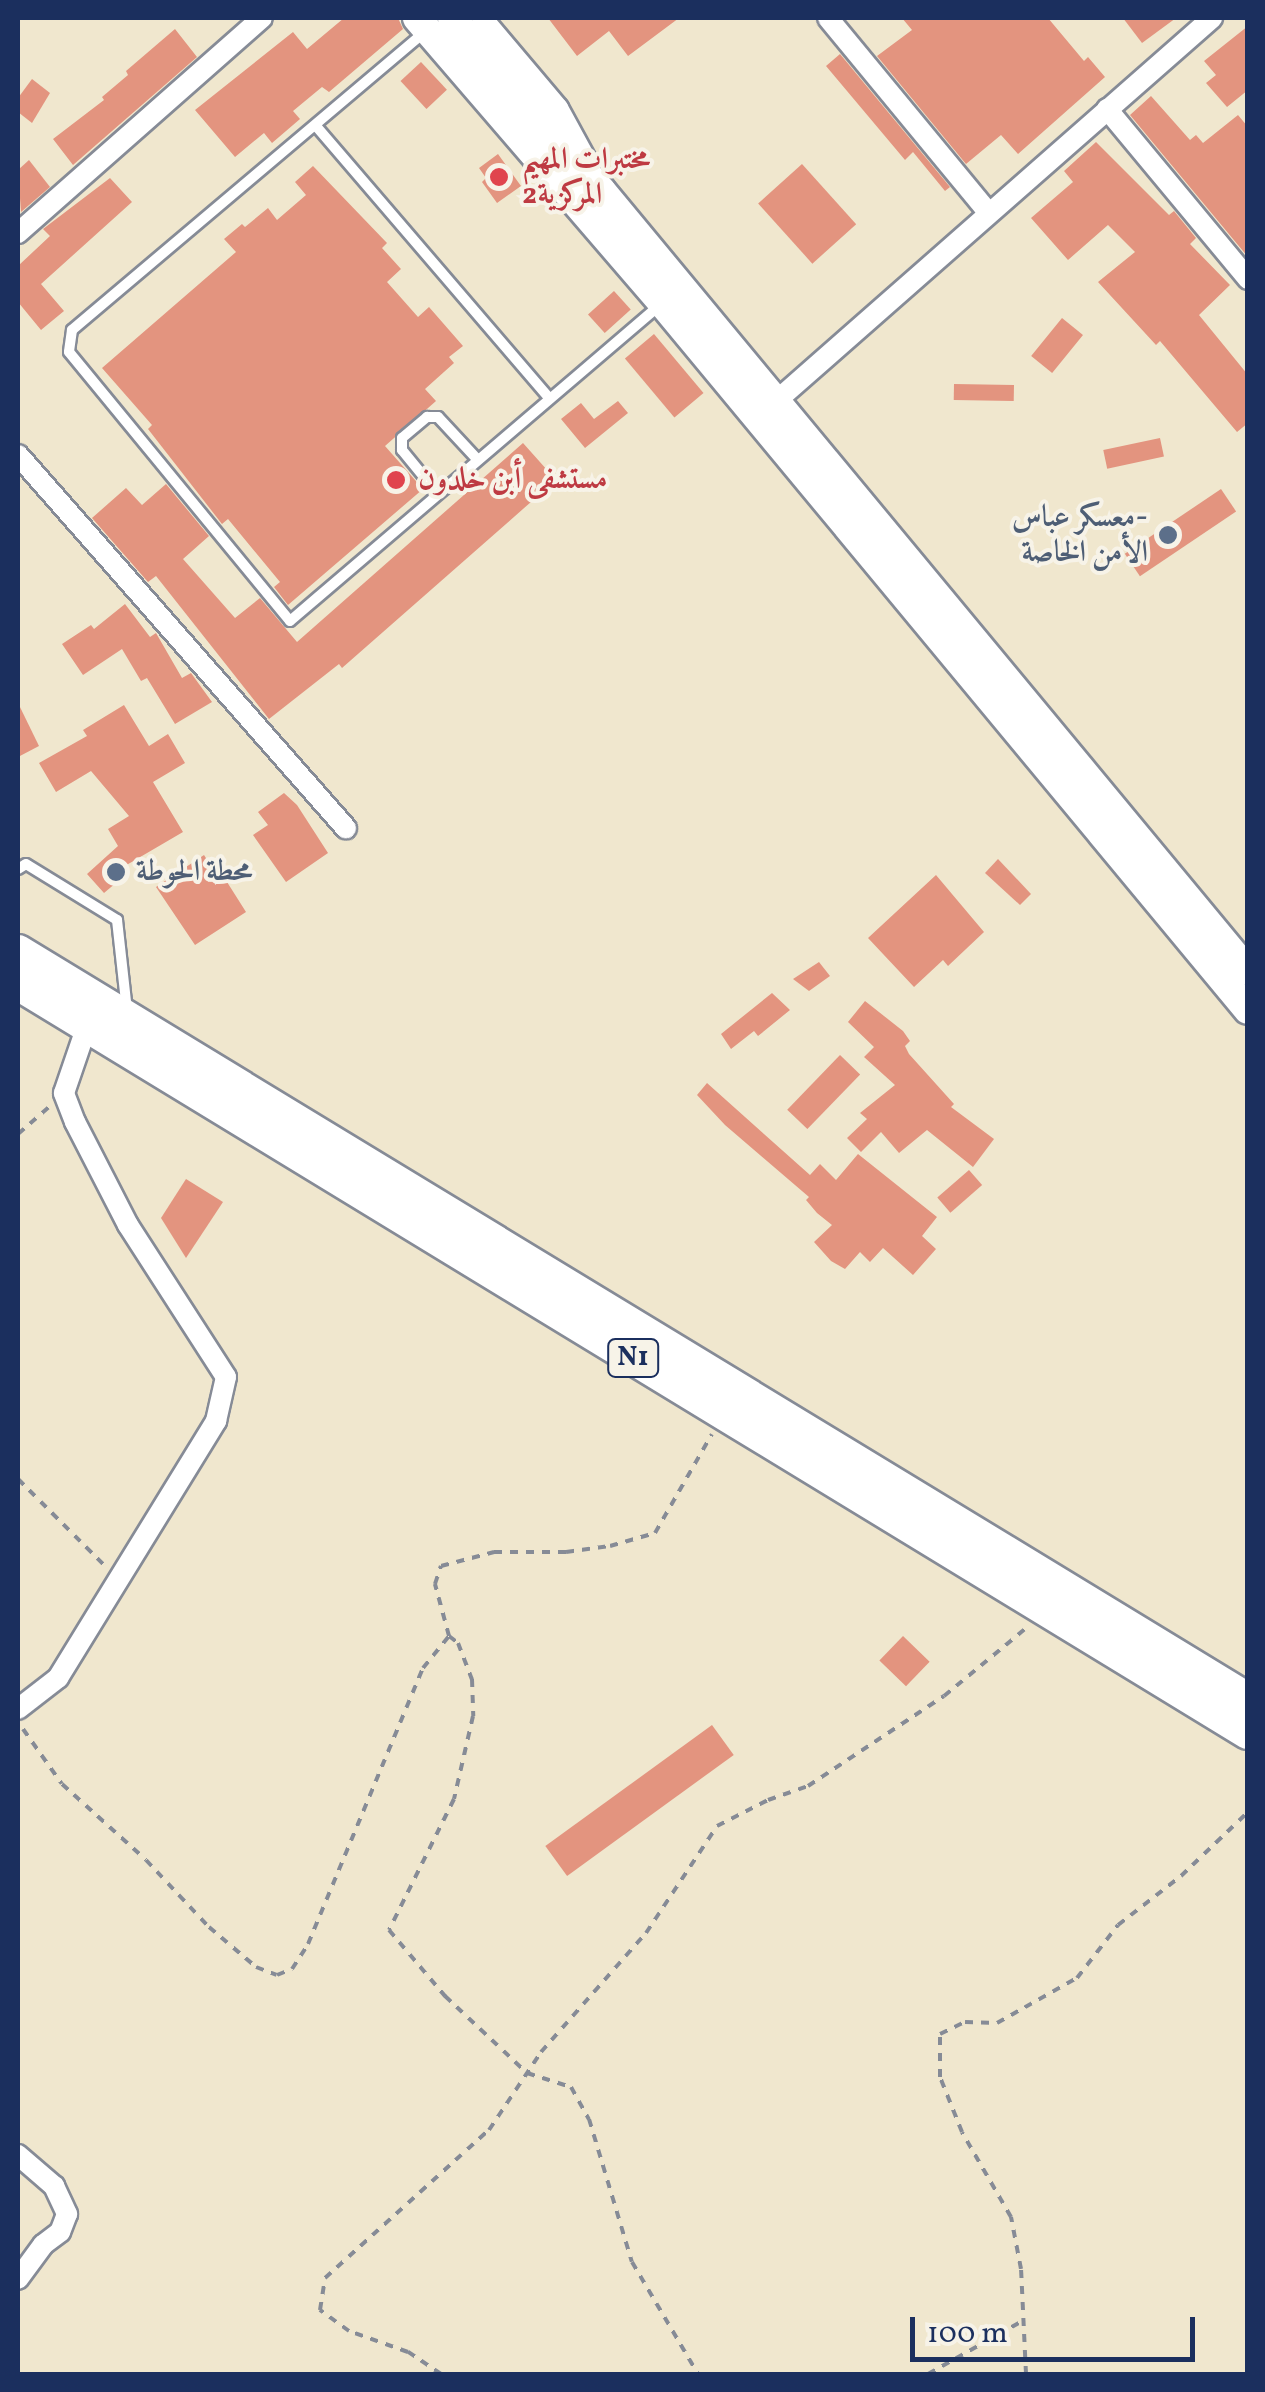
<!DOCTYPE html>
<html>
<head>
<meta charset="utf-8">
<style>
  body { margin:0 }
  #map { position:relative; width:1265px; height:2392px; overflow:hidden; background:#f0e7ce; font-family:Vollkorn,Amiri,serif }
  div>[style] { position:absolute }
  .building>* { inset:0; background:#e3947f; transform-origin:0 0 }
  .path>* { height:4px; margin-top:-2px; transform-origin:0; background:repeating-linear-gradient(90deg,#868b96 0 8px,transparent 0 16px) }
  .roads { filter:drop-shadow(2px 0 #868b96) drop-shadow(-2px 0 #868b96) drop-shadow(0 2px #868b96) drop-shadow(0 -2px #868b96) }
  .service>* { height:10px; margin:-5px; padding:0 5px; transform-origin:5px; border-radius:5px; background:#fff }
  .minor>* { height:20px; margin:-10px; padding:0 10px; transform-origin:10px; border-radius:10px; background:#fff }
  .secondary>* { height:28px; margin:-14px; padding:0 14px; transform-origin:14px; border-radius:14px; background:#fff }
  .trunk>* { height:32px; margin:-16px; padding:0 16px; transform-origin:16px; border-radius:16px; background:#fff }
  .dots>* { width:28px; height:28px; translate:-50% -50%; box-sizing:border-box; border:5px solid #f7f3e8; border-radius:50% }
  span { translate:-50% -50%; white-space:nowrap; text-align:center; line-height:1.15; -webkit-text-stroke:8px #f7f3e8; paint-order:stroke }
  .shield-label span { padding:2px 8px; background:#f7f3e8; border:2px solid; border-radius:8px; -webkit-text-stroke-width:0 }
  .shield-label { font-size:28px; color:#1b2f5e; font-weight:700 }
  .health-label { font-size:30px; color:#be3a42; font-weight:700 }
  .left { translate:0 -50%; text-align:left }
  .service-label { font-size:30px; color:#4e5e75; font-weight:700 }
  .right { translate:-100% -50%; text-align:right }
  .frame { position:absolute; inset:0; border:20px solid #1b2f5e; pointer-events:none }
  .scale { position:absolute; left:910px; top:2317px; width:285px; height:45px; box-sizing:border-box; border:5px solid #1b2f5e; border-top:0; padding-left:12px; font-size:30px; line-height:35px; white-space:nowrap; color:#1b2f5e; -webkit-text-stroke:8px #f7f3e8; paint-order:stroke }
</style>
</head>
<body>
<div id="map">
  <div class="building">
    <div style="clip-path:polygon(344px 18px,398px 18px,403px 29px,329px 92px,322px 87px,293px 111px,300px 119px,272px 143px,264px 133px,235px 157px,195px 110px,293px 32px,307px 49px)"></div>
    <div style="clip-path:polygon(548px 18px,679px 18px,628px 56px,609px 31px,577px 56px)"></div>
    <div style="clip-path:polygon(902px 18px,1048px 18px,1084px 61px,1088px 57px,1105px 77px,1018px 154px,1001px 135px,966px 164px,877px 56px,912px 30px)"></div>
    <div style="clip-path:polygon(1123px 18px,1176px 18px,1142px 43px)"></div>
    <div style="clip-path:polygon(1248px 26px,1248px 90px,1227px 107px,1206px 83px,1216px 75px,1204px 61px)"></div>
    <div style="clip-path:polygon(175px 29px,197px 57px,73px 165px,53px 139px,104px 100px,102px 97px,128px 75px,126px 71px)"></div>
    <div style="clip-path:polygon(840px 54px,950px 187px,945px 191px,913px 152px,905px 160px,826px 66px)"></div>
    <div style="left:421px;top:62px;width:38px;height:28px;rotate:47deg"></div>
    <div style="clip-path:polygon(32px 79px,50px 93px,32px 123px,18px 112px,18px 98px)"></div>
    <div style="clip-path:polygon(1151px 96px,1190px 140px,1196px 135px,1203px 143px,1238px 115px,1248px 127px,1248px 257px,1130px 115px)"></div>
    <div style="clip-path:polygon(1096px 142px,1169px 215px,1174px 211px,1196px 238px,1190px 244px,1230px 285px,1199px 315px,1248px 375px,1248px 423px,1237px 432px,1160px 341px,1156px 345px,1098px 282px,1135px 252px,1108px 225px,1068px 260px,1031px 218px,1073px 182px,1064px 171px)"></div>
    <div style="clip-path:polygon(498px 154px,521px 186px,497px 203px,482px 182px,486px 178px,479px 168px)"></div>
    <div style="clip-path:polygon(29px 160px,50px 187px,21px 212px,18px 170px)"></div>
    <div style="left:802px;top:164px;width:81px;height:59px;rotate:48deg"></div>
    <div style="clip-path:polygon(313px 166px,387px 243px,382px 248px,401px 269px,387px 282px,418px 317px,429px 307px,463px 346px,449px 357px,454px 363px,425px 389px,436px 401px,385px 446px,423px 489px,288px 605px,274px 587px,280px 582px,228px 519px,222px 524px,148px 429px,152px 425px,102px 368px,236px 252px,224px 239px,242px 224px,245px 227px,268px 208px,277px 220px,306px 195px,295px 182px)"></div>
    <div style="clip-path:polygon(110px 178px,132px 202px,41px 284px,64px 311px,41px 330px,18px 302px,18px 266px,50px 236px,43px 229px)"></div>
    <div style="left:614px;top:291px;width:25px;height:35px;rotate:48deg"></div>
    <div style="left:1062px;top:318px;width:27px;height:49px;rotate:39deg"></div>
    <div style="left:654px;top:334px;width:77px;height:38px;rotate:50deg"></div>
    <div style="left:954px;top:384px;width:60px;height:16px;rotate:1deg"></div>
    <div style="clip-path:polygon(618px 401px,628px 413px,585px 448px,561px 419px,581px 403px,594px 419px)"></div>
    <div style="left:1160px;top:438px;width:19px;height:58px;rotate:78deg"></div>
    <div style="clip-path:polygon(523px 443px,556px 480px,342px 668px,339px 664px,269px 719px,156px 576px,148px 582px,92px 518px,126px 488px,142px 505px,166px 484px,209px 536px,183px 559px,235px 618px,260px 598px,297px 642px)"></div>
    <div style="left:1221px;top:489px;width:27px;height:116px;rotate:56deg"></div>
    <div style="clip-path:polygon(125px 604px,150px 637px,156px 633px,182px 678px,191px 673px,212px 702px,175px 724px,147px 678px,141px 681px,122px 649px,83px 675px,62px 644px,91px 625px,94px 629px)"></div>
    <div style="clip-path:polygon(18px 703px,39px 746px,18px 757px)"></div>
    <div style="clip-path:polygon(124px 705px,149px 746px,168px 734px,185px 763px,153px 782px,183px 832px,118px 870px,123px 877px,104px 893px,87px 874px,118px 846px,108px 829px,129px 816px,91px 771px,56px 792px,39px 763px,87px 736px,83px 730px)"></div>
    <div style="clip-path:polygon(284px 793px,297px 805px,328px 853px,286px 882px,253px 835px,268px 825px,258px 812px)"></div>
    <div style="clip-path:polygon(204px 855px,211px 866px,215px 863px,246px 912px,195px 945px,156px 887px)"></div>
    <div style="clip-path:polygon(998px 859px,1031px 894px,1020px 905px,985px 873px)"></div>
    <div style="clip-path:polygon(936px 875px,984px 932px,948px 966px,943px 960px,914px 987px,868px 938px)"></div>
    <div style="clip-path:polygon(819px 962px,830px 976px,809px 991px,793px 979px)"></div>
    <div style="clip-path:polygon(772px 993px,790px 1010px,758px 1036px,754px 1031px,731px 1049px,721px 1034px)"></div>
    <div style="clip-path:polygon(865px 1001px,903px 1031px,910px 1041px,905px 1046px,909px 1054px,954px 1104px,951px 1107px,994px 1139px,973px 1167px,927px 1130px,899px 1153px,881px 1132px,861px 1152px,847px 1138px,867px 1119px,860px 1113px,895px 1085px,864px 1057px,874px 1047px,848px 1022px)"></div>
    <div style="left:840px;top:1055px;width:28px;height:76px;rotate:44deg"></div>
    <div style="clip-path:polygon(707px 1083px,810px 1175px,820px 1164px,836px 1180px,858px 1154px,937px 1217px,922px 1236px,936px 1249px,913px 1275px,883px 1248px,870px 1262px,860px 1252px,845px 1269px,831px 1261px,814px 1242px,832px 1225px,817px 1213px,806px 1200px,809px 1197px,725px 1125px,697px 1095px)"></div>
    <div style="left:969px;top:1170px;width:20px;height:42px;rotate:49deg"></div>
    <div style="clip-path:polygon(186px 1179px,223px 1202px,186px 1258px,161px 1218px)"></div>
    <div style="left:903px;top:1636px;width:37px;height:34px;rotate:44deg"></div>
    <div style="left:712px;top:1725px;width:37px;height:206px;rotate:54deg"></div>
  </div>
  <div class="path">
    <div style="left:18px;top:1134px;width:43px;rotate:-41.2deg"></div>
    <div style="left:18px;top:1479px;width:124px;rotate:45deg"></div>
    <div style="left:449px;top:1636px;width:54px;rotate:-105.1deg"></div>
    <div style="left:435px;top:1584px;width:19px;rotate:-72deg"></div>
    <div style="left:441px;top:1566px;width:55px;rotate:-14.8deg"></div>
    <div style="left:494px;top:1552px;width:72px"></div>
    <div style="left:566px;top:1552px;width:44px;rotate:-7.8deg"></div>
    <div style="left:610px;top:1546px;width:47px;rotate:-16.1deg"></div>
    <div style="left:655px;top:1533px;width:114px;rotate:-60.1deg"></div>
    <div style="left:23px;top:1729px;width:67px;rotate:54.7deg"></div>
    <div style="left:62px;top:1784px;width:113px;rotate:42.1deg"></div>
    <div style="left:146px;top:1860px;width:92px;rotate:46.8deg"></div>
    <div style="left:209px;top:1927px;width:62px;rotate:40.4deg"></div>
    <div style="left:256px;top:1967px;width:22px;rotate:21deg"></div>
    <div style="left:277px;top:1975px;width:16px;rotate:-22deg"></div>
    <div style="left:292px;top:1969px;width:30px;rotate:-57deg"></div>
    <div style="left:308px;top:1944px;width:299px;rotate:-67.4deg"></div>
    <div style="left:423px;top:1668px;width:41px;rotate:-50.9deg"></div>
    <div style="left:449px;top:1636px;width:11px;rotate:38deg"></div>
    <div style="left:458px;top:1643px;width:39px;rotate:69deg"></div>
    <div style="left:472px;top:1679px;width:37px;rotate:88deg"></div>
    <div style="left:473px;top:1716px;width:85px;rotate:102.9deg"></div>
    <div style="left:454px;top:1799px;width:146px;rotate:116.4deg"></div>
    <div style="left:389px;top:1930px;width:87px;rotate:49.7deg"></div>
    <div style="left:445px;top:1996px;width:112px;rotate:43.2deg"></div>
    <div style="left:527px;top:2073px;width:46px;rotate:17.7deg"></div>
    <div style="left:571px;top:2087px;width:37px;rotate:61deg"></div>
    <div style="left:589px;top:2119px;width:149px;rotate:73.3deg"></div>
    <div style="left:632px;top:2262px;width:130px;rotate:59.5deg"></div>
    <div style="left:441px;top:2374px;width:40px;rotate:-146deg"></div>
    <div style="left:408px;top:2352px;width:63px;rotate:-160.4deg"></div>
    <div style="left:349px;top:2331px;width:36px;rotate:-144deg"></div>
    <div style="left:320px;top:2310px;width:32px;rotate:-81deg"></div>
    <div style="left:325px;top:2278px;width:221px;rotate:-42.1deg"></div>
    <div style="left:489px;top:2130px;width:94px;rotate:-56.3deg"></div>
    <div style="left:541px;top:2052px;width:159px;rotate:-48.6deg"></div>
    <div style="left:646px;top:1933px;width:128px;rotate:-56.4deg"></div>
    <div style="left:717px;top:1826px;width:57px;rotate:-27deg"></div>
    <div style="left:768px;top:1800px;width:42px;rotate:-19.3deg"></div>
    <div style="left:808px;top:1786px;width:163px;rotate:-33.5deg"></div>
    <div style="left:944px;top:1696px;width:105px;rotate:-39.6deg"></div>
    <div style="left:928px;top:2374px;width:104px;rotate:-29.3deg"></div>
    <div style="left:1026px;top:2374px;width:105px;rotate:-92.7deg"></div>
    <div style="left:1021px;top:2269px;width:53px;rotate:-100.9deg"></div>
    <div style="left:1011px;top:2217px;width:98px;rotate:-120deg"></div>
    <div style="left:962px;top:2132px;width:59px;rotate:-111.8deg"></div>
    <div style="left:940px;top:2077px;width:43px;rotate:-90deg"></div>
    <div style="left:940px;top:2034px;width:28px;rotate:-26deg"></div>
    <div style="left:965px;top:2022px;width:32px;rotate:2deg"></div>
    <div style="left:997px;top:2023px;width:92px;rotate:-29.4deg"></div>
    <div style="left:1077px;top:1978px;width:67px;rotate:-52.3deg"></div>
    <div style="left:1118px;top:1925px;width:80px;rotate:-37.9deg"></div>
    <div style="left:1181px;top:1876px;width:93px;rotate:-43.7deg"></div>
  </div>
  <div class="roads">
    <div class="service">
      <div style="left:427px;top:30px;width:465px;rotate:139.8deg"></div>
      <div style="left:72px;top:330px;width:22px;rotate:98deg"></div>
      <div style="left:69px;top:352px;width:348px;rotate:50.6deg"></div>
      <div style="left:290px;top:621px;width:489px;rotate:-40.5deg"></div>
      <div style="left:316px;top:126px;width:358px;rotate:49.4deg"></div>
      <div style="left:438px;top:494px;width:57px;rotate:-129.3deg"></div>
      <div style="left:402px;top:450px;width:12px;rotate:-90deg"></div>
      <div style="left:402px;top:438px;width:33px;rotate:-40deg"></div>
      <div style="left:427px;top:417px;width:11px"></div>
      <div style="left:438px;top:417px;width:57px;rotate:47.1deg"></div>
      <div style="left:18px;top:869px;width:9px;rotate:-32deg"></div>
      <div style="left:26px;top:864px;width:107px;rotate:31.6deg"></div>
      <div style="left:117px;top:920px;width:92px;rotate:83.7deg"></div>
    </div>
    <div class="minor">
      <div style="left:482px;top:18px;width:118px;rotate:49.8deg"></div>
      <div style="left:558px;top:108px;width:65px;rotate:61.5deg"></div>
      <div style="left:828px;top:18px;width:251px;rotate:50.5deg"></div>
      <div style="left:1107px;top:109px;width:221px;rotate:50.3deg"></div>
      <div style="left:18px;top:233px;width:325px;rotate:-41.4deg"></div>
      <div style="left:766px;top:410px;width:594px;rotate:-41.31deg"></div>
      <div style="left:18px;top:455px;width:497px;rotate:48.7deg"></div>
      <div style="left:18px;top:1709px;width:51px;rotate:-37.8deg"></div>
      <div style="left:58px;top:1678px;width:302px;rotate:-58.4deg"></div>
      <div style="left:216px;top:1421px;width:45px;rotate:-77.2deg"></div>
      <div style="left:226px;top:1377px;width:181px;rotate:-122.8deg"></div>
      <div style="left:128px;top:1225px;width:116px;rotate:-117.2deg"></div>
      <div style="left:75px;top:1122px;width:31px;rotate:-111deg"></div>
      <div style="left:64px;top:1093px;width:71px;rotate:-71.1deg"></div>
      <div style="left:18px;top:2155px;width:48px;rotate:40.7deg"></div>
      <div style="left:54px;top:2186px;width:31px;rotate:65deg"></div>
      <div style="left:67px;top:2214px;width:19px;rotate:111deg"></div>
      <div style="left:60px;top:2232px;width:21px;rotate:143deg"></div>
      <div style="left:43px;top:2245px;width:42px;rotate:126.3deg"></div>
    </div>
    <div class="secondary">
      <div style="left:417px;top:18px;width:376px;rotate:49.3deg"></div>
      <div style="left:662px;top:303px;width:918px;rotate:50.35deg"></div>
      <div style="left:452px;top:18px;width:228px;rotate:49.1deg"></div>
      <div style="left:601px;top:190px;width:1014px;rotate:50.36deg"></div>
    </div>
    <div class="trunk">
      <div style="left:18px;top:951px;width:1440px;rotate:31.31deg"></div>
      <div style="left:18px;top:984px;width:1440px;rotate:31.34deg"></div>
    </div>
  </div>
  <div class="dots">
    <div style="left:499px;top:177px;background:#e0444e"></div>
    <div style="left:396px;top:480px;background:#e0444e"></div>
    <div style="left:1168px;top:535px;background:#5c6f8a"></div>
    <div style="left:116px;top:872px;background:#5c6f8a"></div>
  </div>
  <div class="shield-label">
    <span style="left:633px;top:1358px">N1</span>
  </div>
  <div class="health-label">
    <span class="left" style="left:522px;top:177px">مختبرات المهيم<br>المركزية2</span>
    <span class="left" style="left:418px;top:480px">مستشفى أبن خلدون</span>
  </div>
  <div class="service-label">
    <span class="right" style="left:1148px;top:535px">معسكر عباس-<br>الأمن الخاصة</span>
    <span class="left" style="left:136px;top:872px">محطة الحوطة</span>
  </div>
  <div class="frame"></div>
  <div class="scale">100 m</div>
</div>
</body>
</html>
